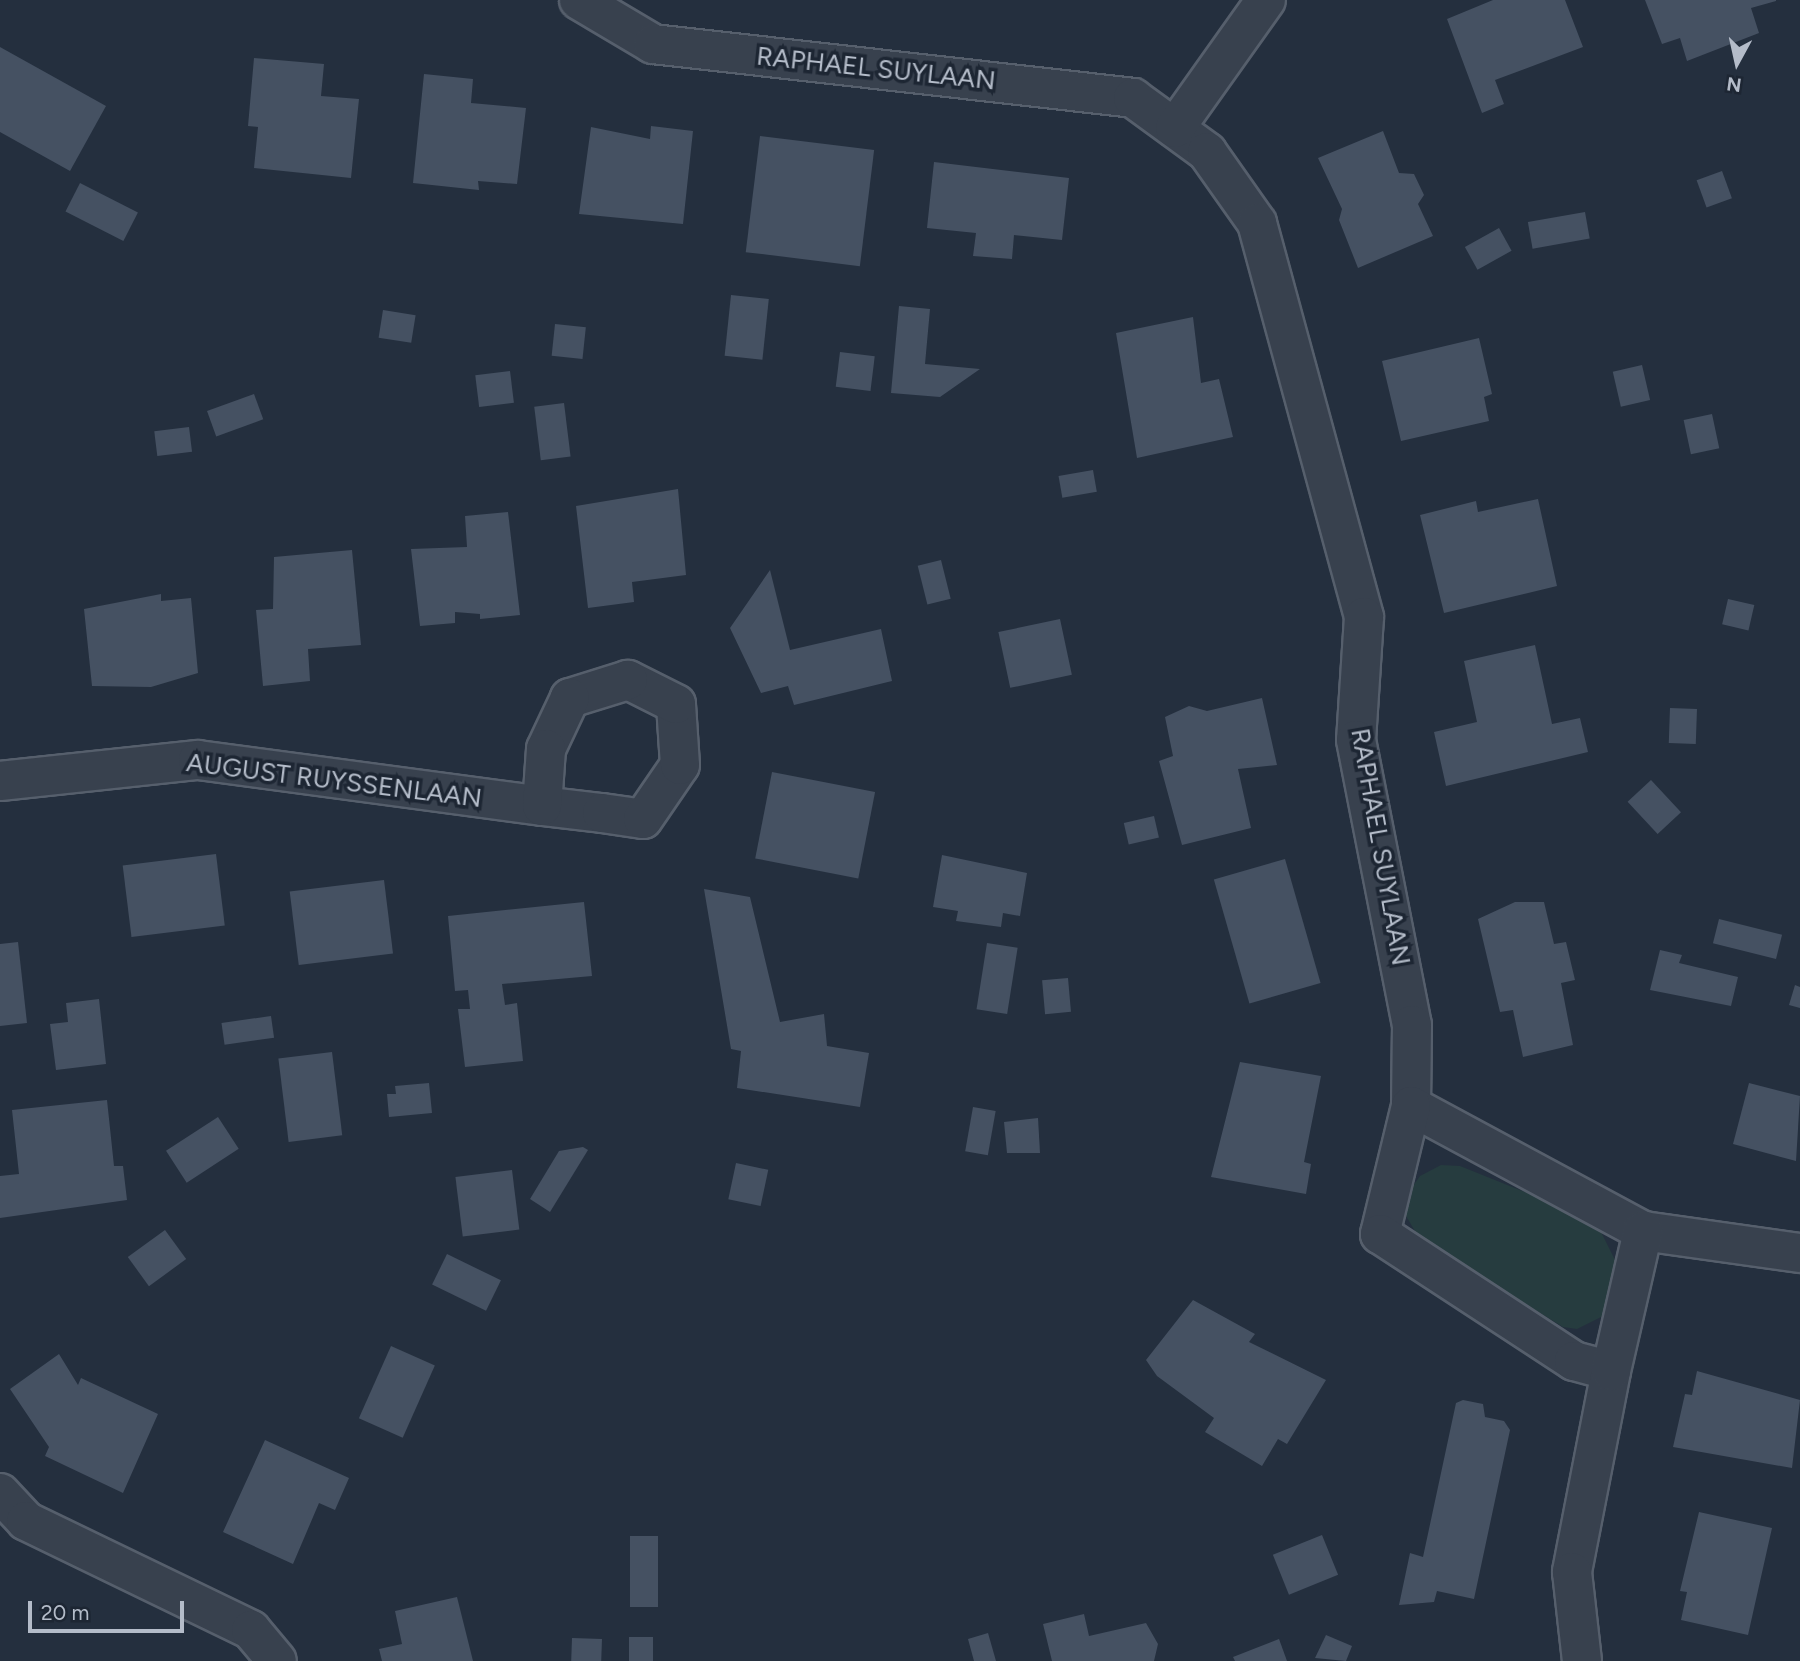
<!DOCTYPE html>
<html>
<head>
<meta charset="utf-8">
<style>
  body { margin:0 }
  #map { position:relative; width:1800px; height:1661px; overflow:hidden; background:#242f3e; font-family:Figtree,sans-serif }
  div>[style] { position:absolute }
  .green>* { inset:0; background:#263c3f }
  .building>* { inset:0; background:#455162; transform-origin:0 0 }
  .roads { filter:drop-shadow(2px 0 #565f6c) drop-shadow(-2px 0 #565f6c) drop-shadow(0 2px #565f6c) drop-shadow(0 -2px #565f6c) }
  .street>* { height:38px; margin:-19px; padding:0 19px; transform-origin:19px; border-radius:19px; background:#38414e }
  span { translate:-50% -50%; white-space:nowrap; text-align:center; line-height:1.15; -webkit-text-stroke:7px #1d2633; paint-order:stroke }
  .street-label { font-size:26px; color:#b4bcc9 }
  .north { position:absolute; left:1702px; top:28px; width:70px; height:70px; -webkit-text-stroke:5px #1d2633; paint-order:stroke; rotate:188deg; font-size:19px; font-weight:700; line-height:28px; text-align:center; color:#b4bcc9 }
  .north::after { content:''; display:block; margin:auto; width:24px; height:32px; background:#b4bcc9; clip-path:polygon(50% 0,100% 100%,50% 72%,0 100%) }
  .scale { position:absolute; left:28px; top:1601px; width:156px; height:32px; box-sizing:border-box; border:4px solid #b4bcc9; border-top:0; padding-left:9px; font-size:21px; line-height:24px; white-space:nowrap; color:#b4bcc9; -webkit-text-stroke:5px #1d2633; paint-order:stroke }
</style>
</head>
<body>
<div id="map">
  <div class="green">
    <div style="clip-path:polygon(1441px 1165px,1460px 1166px,1595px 1220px,1616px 1262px,1605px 1315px,1577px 1329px,1563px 1327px,1419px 1238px,1406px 1216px,1408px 1193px,1420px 1176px)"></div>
  </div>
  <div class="building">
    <div style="clip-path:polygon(1493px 0,1565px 0,1583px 47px,1495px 80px,1504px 104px,1482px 113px,1447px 19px)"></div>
    <div style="clip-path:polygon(1645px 0,1776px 0,1776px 1px,1751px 8px,1759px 33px,1687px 61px,1680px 38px,1662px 44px)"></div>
    <div style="clip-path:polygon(0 47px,106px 106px,70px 171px,0 132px)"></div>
    <div style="clip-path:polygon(254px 58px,324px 64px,321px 96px,359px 99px,351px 178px,254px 168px,258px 127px,248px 126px)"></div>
    <div style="clip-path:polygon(424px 74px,473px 79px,471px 103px,526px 108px,517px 184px,478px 181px,479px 190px,413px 183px)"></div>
    <div style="clip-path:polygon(651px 126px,693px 131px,683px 224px,579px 214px,591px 127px,650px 139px)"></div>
    <div style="clip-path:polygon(1383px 131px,1399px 173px,1414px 174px,1424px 195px,1418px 204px,1433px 236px,1358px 268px,1339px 220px,1342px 209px,1318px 158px)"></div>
    <div style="left:760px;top:136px;width:115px;height:117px;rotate:7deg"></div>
    <div style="clip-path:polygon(934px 162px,1069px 178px,1062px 240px,1014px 235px,1012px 259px,973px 256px,976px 233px,927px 228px)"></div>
    <div style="left:1722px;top:171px;width:29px;height:27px;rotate:70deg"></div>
    <div style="left:80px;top:183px;width:65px;height:32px;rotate:27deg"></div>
    <div style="left:1585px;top:212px;width:27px;height:58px;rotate:80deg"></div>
    <div style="left:1499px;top:228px;width:26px;height:39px;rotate:61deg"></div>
    <div style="left:731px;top:295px;width:38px;height:61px;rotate:6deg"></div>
    <div style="clip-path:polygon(899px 306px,930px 309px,925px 364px,980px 369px,940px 397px,891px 393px)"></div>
    <div style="left:383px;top:310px;width:33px;height:28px;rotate:9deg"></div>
    <div style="clip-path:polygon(1193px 317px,1201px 383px,1219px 379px,1233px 437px,1137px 458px,1116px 333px)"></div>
    <div style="left:555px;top:324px;width:31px;height:32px;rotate:6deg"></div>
    <div style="clip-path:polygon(1479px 338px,1492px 394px,1484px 397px,1489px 421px,1401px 441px,1382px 361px)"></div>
    <div style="left:840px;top:352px;width:35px;height:35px;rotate:7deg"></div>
    <div style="left:1642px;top:365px;width:36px;height:30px;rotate:77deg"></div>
    <div style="left:510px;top:371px;width:32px;height:35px;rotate:83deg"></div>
    <div style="left:254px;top:394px;width:27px;height:50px;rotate:70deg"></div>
    <div style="left:564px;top:403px;width:54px;height:30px;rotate:83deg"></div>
    <div style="left:1712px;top:414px;width:35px;height:29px;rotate:78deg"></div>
    <div style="left:189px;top:427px;width:25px;height:35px;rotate:83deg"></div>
    <div style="left:1093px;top:470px;width:22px;height:35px;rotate:80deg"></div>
    <div style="clip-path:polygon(678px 489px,686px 575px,632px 582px,634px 602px,588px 608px,576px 506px)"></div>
    <div style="clip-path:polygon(1538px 499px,1557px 586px,1444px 613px,1420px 515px,1476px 501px,1478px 512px)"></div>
    <div style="clip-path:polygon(508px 512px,520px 615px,480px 619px,480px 614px,455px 612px,455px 623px,420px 626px,411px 549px,467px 547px,465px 516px)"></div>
    <div style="clip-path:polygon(352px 550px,361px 645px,308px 649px,310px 681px,263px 686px,256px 610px,273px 609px,274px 557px)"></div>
    <div style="left:941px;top:560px;width:40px;height:24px;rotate:76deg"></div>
    <div style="clip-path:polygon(770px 570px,790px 650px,881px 629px,892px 681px,794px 705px,788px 686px,761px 693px,730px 628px)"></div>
    <div style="clip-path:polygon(161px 594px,161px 601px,191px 598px,198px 673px,151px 687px,92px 686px,84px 609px)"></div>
    <div style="left:1728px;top:599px;width:27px;height:26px;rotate:13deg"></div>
    <div style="left:1060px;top:619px;width:57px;height:63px;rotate:78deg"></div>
    <div style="clip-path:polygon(1535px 645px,1552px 724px,1580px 718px,1588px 752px,1446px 786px,1434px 732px,1477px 722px,1464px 661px)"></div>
    <div style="clip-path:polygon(1262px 698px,1277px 765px,1238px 769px,1251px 828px,1182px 845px,1159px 761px,1173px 756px,1165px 717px,1189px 706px,1207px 711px)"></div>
    <div style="left:1670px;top:708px;width:27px;height:35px;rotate:2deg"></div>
    <div style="left:772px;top:772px;width:105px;height:88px;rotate:11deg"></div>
    <div style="left:1651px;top:780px;width:44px;height:32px;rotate:47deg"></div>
    <div style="left:1154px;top:816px;width:22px;height:31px;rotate:77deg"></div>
    <div style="left:216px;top:854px;width:72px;height:94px;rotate:83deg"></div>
    <div style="clip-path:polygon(942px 855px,1027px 873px,1020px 916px,1003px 913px,1001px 927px,956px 921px,958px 911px,933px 907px)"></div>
    <div style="left:1285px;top:859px;width:129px;height:74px;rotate:74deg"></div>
    <div style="left:384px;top:880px;width:74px;height:95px;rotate:83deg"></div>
    <div style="clip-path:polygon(704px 889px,750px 897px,780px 1022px,824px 1014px,827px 1046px,869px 1053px,860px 1107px,737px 1088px,741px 1051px,731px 1049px)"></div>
    <div style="clip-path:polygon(584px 902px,592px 976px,502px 984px,505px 1005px,517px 1003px,523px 1061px,465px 1067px,458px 1009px,470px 1009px,468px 990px,455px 991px,448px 916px)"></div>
    <div style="clip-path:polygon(1515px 902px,1544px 902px,1554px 944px,1566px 942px,1575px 980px,1561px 983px,1573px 1045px,1523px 1057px,1513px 1010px,1500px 1012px,1478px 919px)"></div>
    <div style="left:1719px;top:919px;width:65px;height:25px;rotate:14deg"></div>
    <div style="clip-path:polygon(18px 942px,27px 1023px,0 1026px,0 944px)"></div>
    <div style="left:987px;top:943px;width:31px;height:67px;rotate:9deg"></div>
    <div style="clip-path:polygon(1660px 950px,1682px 955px,1679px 963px,1738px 977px,1731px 1006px,1650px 990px)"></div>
    <div style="left:1068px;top:978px;width:34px;height:26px;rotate:85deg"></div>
    <div style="clip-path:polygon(1795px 985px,1800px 987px,1800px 1008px,1789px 1005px)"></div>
    <div style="clip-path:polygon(99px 999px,106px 1064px,56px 1070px,50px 1024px,68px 1022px,66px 1003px)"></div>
    <div style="left:271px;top:1016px;width:22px;height:50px;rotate:82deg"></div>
    <div style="left:332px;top:1052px;width:84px;height:54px;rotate:83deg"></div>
    <div style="clip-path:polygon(1240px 1062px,1321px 1076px,1304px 1162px,1311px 1164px,1306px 1194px,1211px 1177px)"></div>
    <div style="clip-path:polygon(429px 1083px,432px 1113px,389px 1117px,387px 1094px,396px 1094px,395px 1086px)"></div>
    <div style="clip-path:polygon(1749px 1083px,1800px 1096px,1796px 1161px,1733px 1144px)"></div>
    <div style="clip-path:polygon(107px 1100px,114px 1166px,123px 1166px,127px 1200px,0 1218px,0 1176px,19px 1174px,12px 1110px)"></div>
    <div style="left:973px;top:1107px;width:23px;height:45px;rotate:10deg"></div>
    <div style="left:218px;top:1117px;width:38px;height:62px;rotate:57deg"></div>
    <div style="clip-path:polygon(1038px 1118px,1040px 1153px,1007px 1153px,1004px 1122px)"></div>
    <div style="clip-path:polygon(583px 1147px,588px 1150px,550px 1212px,530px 1199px,559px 1151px)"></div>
    <div style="left:736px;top:1163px;width:33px;height:37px;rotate:12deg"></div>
    <div style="left:512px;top:1170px;width:60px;height:57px;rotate:83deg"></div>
    <div style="left:165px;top:1230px;width:36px;height:46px;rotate:54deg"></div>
    <div style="left:447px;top:1254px;width:60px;height:34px;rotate:26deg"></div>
    <div style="clip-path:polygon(1193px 1300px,1255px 1334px,1249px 1342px,1326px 1380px,1287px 1444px,1278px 1439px,1262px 1466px,1205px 1432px,1214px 1418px,1157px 1376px,1146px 1360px)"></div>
    <div style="left:391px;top:1346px;width:48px;height:79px;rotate:24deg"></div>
    <div style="clip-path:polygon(59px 1354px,78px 1385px,81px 1378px,158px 1414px,123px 1493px,45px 1456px,49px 1447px,10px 1389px)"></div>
    <div style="clip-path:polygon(1697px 1371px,1800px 1400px,1792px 1468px,1673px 1447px,1685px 1394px,1692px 1395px)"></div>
    <div style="clip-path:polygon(1463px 1400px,1483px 1404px,1485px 1417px,1504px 1421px,1510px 1430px,1474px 1599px,1437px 1591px,1434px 1602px,1399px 1605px,1410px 1553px,1423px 1557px,1456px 1403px)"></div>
    <div style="clip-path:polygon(265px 1440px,349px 1478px,335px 1510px,319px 1503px,293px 1564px,223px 1532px)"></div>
    <div style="clip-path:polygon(1699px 1512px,1772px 1528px,1748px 1635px,1681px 1620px,1687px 1592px,1680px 1591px)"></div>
    <div style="left:1322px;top:1535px;width:43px;height:53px;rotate:68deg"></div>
    <div style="left:630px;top:1536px;width:28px;height:71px"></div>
    <div style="clip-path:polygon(457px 1597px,473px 1661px,382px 1661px,379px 1649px,402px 1644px,395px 1611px)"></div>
    <div style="clip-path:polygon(1084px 1614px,1089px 1636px,1146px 1623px,1158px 1644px,1154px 1661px,1052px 1661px,1043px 1624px)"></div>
    <div style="clip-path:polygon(988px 1633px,996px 1661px,974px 1661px,968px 1639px)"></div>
    <div style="clip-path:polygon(1326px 1635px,1352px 1646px,1346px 1661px,1315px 1658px)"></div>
    <div style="left:629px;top:1637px;width:24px;height:24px"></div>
    <div style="left:572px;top:1638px;width:30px;height:23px;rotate:2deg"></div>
    <div style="clip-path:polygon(1279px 1639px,1287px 1661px,1235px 1661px,1233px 1657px)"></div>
  </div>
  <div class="roads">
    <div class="street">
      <div style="left:579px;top:0;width:86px;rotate:30.7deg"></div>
      <div style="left:653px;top:44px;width:483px;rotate:6.4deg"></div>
      <div style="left:1133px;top:98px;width:92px;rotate:36.1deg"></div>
      <div style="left:1207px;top:152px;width:87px;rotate:54.8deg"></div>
      <div style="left:1257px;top:223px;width:408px;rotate:74.8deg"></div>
      <div style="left:1364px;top:617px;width:123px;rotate:93.7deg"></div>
      <div style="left:1356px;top:740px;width:290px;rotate:78.9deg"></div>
      <div style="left:1412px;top:1025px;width:81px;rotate:90.7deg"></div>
      <div style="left:1411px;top:1106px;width:264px;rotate:28.3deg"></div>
      <div style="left:1643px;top:1231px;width:159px;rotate:8deg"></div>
      <div style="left:1175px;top:128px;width:157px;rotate:-54.6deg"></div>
      <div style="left:0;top:781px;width:199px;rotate:-6.1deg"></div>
      <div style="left:198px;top:760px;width:347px;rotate:7.6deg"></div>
      <div style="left:542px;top:806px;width:60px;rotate:6.7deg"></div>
      <div style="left:602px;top:813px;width:41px;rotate:8.3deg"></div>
      <div style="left:643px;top:819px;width:65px;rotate:-55.6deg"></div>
      <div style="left:680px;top:765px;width:61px;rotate:-93.8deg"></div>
      <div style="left:676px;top:704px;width:54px;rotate:-153.4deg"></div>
      <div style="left:628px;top:680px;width:61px;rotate:162.8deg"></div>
      <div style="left:570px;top:698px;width:56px;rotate:115.2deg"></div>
      <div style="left:546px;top:749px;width:57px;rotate:94deg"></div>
      <div style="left:1411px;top:1106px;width:132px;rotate:103.6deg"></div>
      <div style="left:1380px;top:1234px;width:232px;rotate:33.2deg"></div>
      <div style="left:1574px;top:1361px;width:38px;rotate:15deg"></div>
      <div style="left:1611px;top:1371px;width:205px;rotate:101deg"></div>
      <div style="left:1572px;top:1572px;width:90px;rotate:83.6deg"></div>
      <div style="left:1611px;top:1371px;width:144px;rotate:-77.1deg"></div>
      <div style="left:0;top:1493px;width:38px;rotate:47deg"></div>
      <div style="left:26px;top:1521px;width:250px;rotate:25.8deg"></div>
      <div style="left:251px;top:1630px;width:40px;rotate:50deg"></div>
    </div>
  </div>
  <div class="street-label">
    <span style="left:876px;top:69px;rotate:6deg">RAPHAEL SUYLAAN</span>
    <span style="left:334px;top:781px;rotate:7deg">AUGUST RUYSSENLAAN</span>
    <span style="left:1380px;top:847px;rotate:80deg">RAPHAEL SUYLAAN</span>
  </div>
  <div class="north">N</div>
  <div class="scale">20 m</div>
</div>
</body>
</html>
